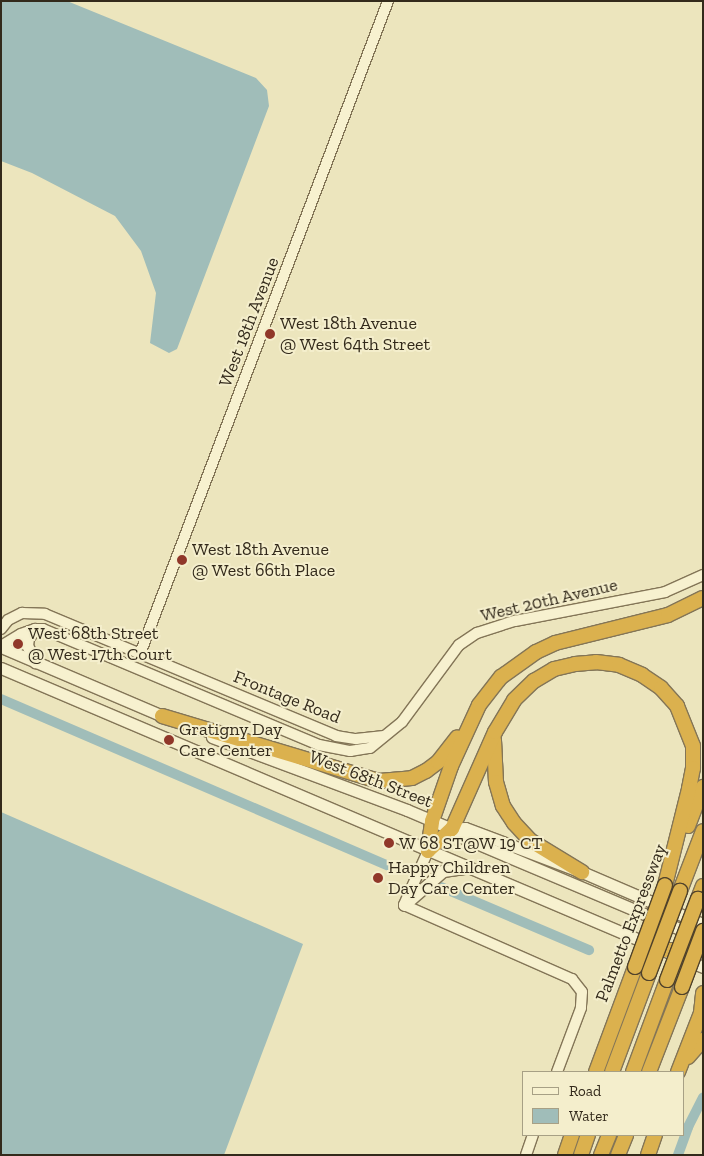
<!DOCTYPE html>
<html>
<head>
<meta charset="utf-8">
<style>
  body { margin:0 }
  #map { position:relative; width:704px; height:1156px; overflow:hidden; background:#ece5bd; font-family:"Zilla Slab",serif }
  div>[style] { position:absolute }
  .water>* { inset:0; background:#a0bdb9 }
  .canal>* { height:10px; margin:-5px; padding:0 5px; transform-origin:5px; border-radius:5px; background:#a0bdb9 }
  .roads { filter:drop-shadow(1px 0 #837557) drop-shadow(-1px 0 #837557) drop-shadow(0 1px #837557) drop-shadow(0 -1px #837557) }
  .tertiary>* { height:10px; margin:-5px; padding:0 5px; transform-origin:5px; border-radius:5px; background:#f7f1cf }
  .secondary>* { height:11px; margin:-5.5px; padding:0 5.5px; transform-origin:5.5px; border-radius:5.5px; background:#f7f1cf }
  .motorway>* { height:14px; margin:-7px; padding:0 7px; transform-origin:7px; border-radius:7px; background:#dbb14e }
  .bridges { filter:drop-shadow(1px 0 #50422b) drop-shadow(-1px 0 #50422b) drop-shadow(0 1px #50422b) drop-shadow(0 -1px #50422b) }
  .motorway-bridge>* { height:14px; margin:-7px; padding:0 7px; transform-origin:7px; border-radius:7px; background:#dbb14e }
  .dots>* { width:14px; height:14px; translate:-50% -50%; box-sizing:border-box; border:2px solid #f4eecc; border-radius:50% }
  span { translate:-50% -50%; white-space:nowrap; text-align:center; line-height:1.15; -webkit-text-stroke:4px #f4eecc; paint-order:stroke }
  .street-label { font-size:18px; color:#332a1b }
  .poi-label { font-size:18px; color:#332a1b }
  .left { translate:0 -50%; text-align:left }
  .frame { position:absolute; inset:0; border:2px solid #332a1b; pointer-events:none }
  .legend { position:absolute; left:522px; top:1071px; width:162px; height:65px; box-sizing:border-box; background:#f4eecc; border:1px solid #a7a085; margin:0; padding:6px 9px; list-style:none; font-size:15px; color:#332a1b }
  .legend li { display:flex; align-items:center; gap:10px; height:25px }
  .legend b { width:25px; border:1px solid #a7a085 }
</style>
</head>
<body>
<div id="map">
  <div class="water">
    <div style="clip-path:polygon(1px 1px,67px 1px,256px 78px,267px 90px,269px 106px,177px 349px,169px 353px,150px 343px,156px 293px,141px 251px,115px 216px,32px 173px,1px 161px)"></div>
    <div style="clip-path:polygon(1px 812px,303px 944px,224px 1155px,1px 1155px)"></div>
  </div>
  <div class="canal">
    <div style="left:1px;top:699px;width:426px;rotate:23.3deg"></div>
    <div style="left:441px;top:887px;width:161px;rotate:23.1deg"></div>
    <div style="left:678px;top:1155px;width:30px;rotate:-70deg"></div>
    <div style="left:688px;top:1127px;width:33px;rotate:-63deg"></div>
  </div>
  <div class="roads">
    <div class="tertiary">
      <div style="left:1px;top:629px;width:11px;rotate:-52deg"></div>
      <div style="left:8px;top:620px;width:16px;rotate:-27deg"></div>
      <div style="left:22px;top:613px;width:23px;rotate:2deg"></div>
      <div style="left:45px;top:614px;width:316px;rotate:22.7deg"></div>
      <div style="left:336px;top:736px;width:20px;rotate:9deg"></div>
      <div style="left:356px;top:739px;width:28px;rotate:-6deg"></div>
      <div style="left:1px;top:646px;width:23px;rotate:-31deg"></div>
      <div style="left:21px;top:634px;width:15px;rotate:-20deg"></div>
      <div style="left:35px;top:629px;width:8px"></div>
      <div style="left:43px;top:629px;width:299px;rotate:22.8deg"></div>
      <div style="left:319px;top:745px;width:32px;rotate:11deg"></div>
      <div style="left:350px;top:751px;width:20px;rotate:-9deg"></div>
      <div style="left:370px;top:748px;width:41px;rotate:-39.1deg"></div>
      <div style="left:402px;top:722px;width:96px;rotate:-53.5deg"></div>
      <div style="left:459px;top:645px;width:22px;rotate:-34deg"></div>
      <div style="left:477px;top:633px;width:40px;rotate:-18deg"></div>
      <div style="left:515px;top:621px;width:153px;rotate:-10.9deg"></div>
      <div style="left:665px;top:592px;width:42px;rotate:-24.1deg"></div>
      <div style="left:140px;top:654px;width:699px;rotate:-69.2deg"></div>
      <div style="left:428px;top:851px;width:59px;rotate:114deg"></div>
      <div style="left:404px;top:905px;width:184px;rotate:23.8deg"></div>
      <div style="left:572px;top:979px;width:16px;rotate:52deg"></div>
      <div style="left:582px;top:992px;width:16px;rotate:94deg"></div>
      <div style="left:581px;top:1008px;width:68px;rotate:110.6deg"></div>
      <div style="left:526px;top:1155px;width:21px;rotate:-71deg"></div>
    </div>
    <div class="secondary">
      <div style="left:35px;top:629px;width:11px;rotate:128deg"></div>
      <div style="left:28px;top:638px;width:7px;rotate:98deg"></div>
      <div style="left:27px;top:645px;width:19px;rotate:65deg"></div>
      <div style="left:1px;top:647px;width:184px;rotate:23.1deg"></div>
      <div style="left:1px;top:668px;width:763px;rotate:23.07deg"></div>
      <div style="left:212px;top:737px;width:208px;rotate:20.5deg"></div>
      <div style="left:407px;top:810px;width:49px;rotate:22.9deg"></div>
      <div style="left:452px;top:829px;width:13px;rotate:39deg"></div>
      <div style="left:462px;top:837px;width:262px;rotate:22.9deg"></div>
      <div style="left:452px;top:829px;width:13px;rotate:-4deg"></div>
      <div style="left:465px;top:828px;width:125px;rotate:20.6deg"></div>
      <div style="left:582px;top:872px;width:132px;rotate:23.3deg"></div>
      <div style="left:404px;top:905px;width:52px;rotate:-41.1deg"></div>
      <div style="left:443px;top:871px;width:21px;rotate:-8deg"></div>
    </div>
    <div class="motorway">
      <div style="left:162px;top:716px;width:227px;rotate:16.7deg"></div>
      <div style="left:379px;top:781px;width:33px;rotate:-5deg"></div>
      <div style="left:412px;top:778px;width:16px;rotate:-27deg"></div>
      <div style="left:426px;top:771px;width:15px;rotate:-37deg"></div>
      <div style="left:438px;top:762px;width:31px;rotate:-52deg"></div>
      <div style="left:494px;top:740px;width:42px;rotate:87.3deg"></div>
      <div style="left:496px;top:782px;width:25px;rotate:74deg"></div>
      <div style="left:503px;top:806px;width:20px;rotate:57deg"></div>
      <div style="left:514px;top:823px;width:25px;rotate:47deg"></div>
      <div style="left:531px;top:841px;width:60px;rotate:31.3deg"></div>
      <div style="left:688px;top:826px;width:42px;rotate:-69deg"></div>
      <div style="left:428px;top:851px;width:33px;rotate:-43deg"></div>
      <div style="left:452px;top:829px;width:106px;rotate:-66.1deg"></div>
      <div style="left:495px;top:732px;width:37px;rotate:-59deg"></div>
      <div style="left:514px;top:700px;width:28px;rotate:-44deg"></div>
      <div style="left:534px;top:681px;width:23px;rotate:-31deg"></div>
      <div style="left:554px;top:669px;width:22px;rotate:-13deg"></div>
      <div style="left:575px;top:664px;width:21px;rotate:-5deg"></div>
      <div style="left:596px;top:662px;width:23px;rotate:7deg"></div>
      <div style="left:619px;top:665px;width:25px;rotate:23deg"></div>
      <div style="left:642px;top:675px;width:23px;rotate:34deg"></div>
      <div style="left:661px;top:688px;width:24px;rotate:48deg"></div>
      <div style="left:677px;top:706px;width:43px;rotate:68.2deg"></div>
      <div style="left:693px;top:746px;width:22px;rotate:90deg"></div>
      <div style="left:693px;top:768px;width:21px;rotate:101deg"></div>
      <div style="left:689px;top:789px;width:99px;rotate:104deg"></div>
      <div style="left:428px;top:851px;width:30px;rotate:-82deg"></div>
      <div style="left:432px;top:821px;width:58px;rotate:-70.9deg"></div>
      <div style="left:451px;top:766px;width:67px;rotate:-65.3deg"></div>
      <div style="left:479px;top:705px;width:36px;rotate:-52deg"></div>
      <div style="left:501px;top:677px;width:43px;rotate:-35.5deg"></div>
      <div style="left:536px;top:652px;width:21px;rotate:-25deg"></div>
      <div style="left:555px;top:643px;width:116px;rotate:-13.9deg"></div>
      <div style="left:668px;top:615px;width:39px;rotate:-26deg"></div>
      <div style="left:680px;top:891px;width:64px;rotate:-69deg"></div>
      <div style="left:698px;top:899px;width:14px;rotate:-69deg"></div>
      <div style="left:664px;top:950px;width:39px"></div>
      <div style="left:688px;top:1057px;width:23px;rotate:-49deg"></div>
      <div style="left:596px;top:1072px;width:112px;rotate:-69.6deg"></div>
      <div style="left:612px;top:1072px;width:106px;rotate:-69.5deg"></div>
      <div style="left:633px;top:1072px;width:98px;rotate:-69.7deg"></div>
      <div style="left:649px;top:1072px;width:91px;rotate:-68.8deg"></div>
      <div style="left:678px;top:1072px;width:63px;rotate:-68.7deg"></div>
      <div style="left:701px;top:1013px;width:20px;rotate:-84deg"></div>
      <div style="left:565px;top:1155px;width:21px;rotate:-71deg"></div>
      <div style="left:581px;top:1155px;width:21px;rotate:-71deg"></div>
      <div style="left:601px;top:1155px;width:22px;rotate:-68deg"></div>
      <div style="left:618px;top:1155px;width:22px;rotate:-68deg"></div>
      <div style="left:648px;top:1155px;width:21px;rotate:-71deg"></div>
    </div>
  </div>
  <div class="bridges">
    <div class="motorway-bridge">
      <div style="left:635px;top:967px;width:87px;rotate:-69.9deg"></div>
      <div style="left:649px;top:973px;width:88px;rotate:-69.3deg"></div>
      <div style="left:667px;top:980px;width:87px;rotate:-69.1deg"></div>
      <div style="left:682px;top:987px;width:60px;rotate:-69.4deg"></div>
    </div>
  </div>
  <div class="dots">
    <div style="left:270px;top:334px;background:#903729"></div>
    <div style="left:182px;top:560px;background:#903729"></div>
    <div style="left:18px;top:644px;background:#903729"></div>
    <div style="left:169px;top:740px;background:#903729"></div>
    <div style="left:389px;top:843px;background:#903729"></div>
    <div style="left:378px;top:878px;background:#903729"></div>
  </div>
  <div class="street-label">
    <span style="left:249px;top:322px;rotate:-69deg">West 18th Avenue</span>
    <span style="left:549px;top:600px;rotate:-13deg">West 20th Avenue</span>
    <span style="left:287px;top:697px;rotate:22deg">Frontage Road</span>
    <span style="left:371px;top:779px;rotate:21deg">West 68th Street</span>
    <span style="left:631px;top:923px;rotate:-69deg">Palmetto Expressway</span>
  </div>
  <div class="poi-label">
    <span class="left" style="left:280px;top:334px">West 18th Avenue<br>@ West 64th Street</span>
    <span class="left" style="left:192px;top:560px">West 18th Avenue<br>@ West 66th Place</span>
    <span class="left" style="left:28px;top:644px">West 68th Street<br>@ West 17th Court</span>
    <span class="left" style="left:179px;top:740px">Gratigny Day<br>Care Center</span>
    <span class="left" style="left:399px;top:843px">W 68 ST@W 19 CT</span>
    <span class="left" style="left:388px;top:878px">Happy Children<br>Day Care Center</span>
  </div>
  <div class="frame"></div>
  <ul class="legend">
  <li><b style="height:6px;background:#f7f1cf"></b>Road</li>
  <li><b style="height:14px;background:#a0bdb9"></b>Water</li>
  </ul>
</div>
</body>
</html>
